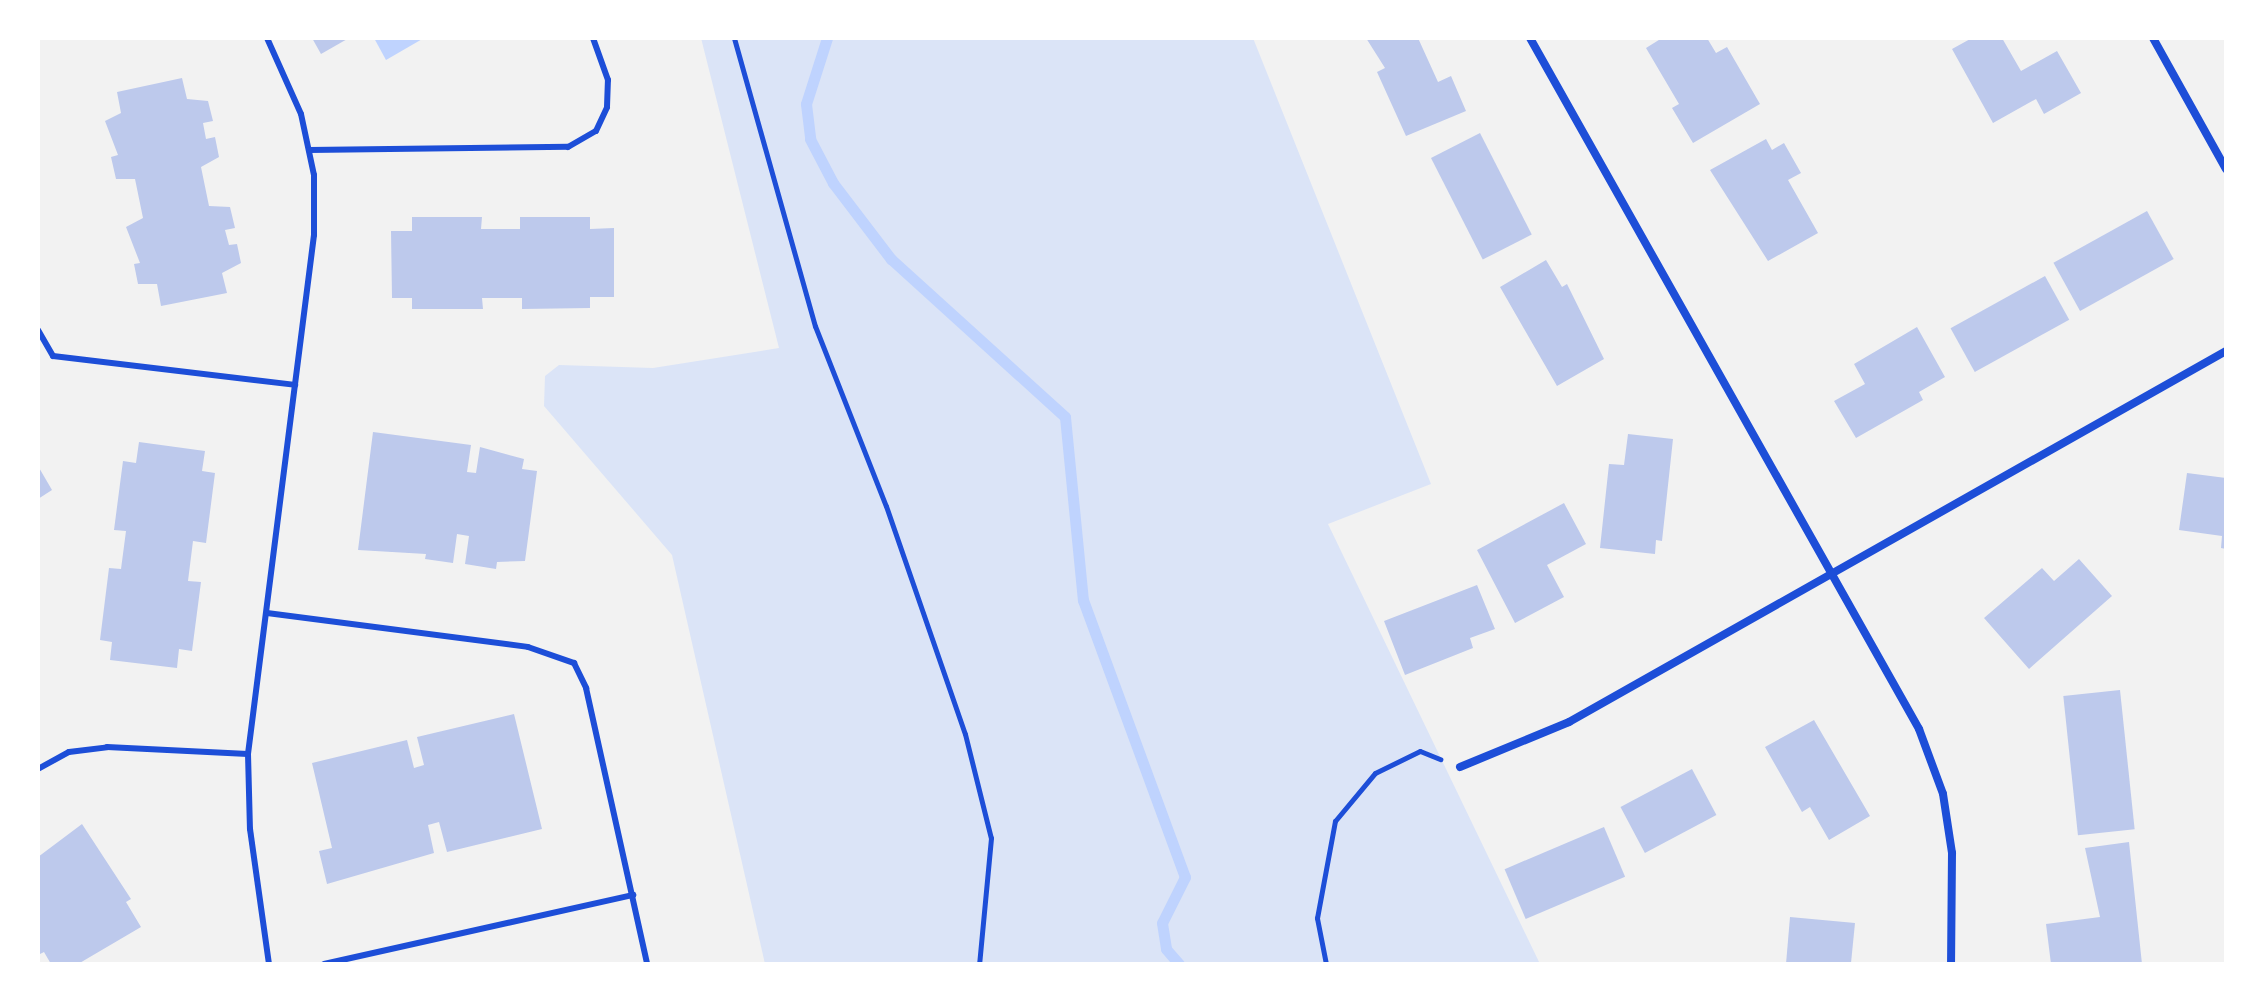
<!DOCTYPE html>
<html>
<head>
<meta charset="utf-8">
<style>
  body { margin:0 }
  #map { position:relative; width:2264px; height:1002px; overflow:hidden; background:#f2f2f2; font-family:"Source Sans 3",sans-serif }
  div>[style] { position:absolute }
  .green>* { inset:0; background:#dbe4f7 }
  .water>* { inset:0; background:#bfd3fe }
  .stream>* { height:11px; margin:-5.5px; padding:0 5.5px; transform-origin:5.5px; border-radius:5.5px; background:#bfd3fe }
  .building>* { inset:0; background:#bdc9ec; transform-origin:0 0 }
  .path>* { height:5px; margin:-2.5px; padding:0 2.5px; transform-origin:2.5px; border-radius:2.5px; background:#1d4ed8 }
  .service>* { height:6px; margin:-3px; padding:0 3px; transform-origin:3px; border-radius:3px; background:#1d4ed8 }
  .minor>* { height:8px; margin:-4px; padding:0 4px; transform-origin:4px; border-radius:4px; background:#1d4ed8 }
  span { translate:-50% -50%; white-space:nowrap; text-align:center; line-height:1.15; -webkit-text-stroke:8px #fff; paint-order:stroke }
  .frame { position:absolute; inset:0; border:40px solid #fff; pointer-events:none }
</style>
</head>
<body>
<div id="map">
  <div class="green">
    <div style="clip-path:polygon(701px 38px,1253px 38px,1431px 484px,1328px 524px,1540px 964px,765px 964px,672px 555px,544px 406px,545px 376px,559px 365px,653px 368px,779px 348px)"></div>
  </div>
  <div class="water">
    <div style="clip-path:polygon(374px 38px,424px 38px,386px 60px)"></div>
  </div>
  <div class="stream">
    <div style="left:827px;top:38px;width:69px;rotate:107.7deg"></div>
    <div style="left:806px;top:104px;width:35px;rotate:83deg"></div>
    <div style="left:810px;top:139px;width:50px;rotate:62.4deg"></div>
    <div style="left:833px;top:183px;width:96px;rotate:52.7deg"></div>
    <div style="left:891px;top:259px;width:235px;rotate:42.2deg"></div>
    <div style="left:1065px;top:417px;width:184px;rotate:84.4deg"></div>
    <div style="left:1083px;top:600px;width:295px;rotate:69.8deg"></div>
    <div style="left:1185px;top:877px;width:51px;rotate:116.6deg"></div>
    <div style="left:1162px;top:923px;width:26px;rotate:81deg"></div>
    <div style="left:1166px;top:949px;width:20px;rotate:49deg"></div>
  </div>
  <div class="building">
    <div style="clip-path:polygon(312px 38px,349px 38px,321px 54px)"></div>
    <div style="clip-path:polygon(1366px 38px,1418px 38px,1438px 82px,1451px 76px,1466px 111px,1406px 136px,1377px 72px,1385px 68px)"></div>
    <div style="clip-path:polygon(1662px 38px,1707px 38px,1716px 53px,1727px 47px,1760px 104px,1693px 143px,1672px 108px,1679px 104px,1646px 48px)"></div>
    <div style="clip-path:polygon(1972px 38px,2002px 38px,2021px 71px,2057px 51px,2081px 93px,2044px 114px,2036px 99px,1993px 123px,1952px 49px)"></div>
    <div style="clip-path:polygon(182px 78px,187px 99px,208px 101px,213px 121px,203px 123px,206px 139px,215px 137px,219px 157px,201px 167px,209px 206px,230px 207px,235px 228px,225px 230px,229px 245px,237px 244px,241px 263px,222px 273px,227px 293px,161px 306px,157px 284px,138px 284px,134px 264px,140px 263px,126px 227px,143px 218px,135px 179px,116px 179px,111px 157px,118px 155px,105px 121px,121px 113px,117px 92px)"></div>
    <div style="left:1480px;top:133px;width:114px;height:55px;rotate:63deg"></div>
    <div style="clip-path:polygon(1766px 139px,1772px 150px,1784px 143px,1801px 173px,1788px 180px,1818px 233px,1768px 261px,1710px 170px)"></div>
    <div style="left:2147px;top:211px;width:55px;height:107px;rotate:61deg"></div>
    <div style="clip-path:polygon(412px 217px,482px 217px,481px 229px,520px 229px,520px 217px,590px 217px,590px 229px,614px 228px,614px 297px,590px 297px,590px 308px,522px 309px,522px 298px,482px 298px,483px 309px,412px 309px,412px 298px,392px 298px,391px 231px,412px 231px)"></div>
    <div style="clip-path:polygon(1546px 260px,1562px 287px,1567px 284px,1604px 359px,1557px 386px,1500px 287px)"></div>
    <div style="left:2045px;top:276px;width:50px;height:108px;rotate:61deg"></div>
    <div style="clip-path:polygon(1917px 327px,1945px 377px,1919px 392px,1923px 400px,1856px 438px,1834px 401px,1865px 384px,1854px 364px)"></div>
    <div style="clip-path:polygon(373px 432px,471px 445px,467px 472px,476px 473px,480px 447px,524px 459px,522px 469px,537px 471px,525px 561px,497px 562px,496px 569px,465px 564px,469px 536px,457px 534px,453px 563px,425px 559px,426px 554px,358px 550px)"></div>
    <div style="clip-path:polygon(1628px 434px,1673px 439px,1662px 541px,1656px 540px,1655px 554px,1600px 548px,1609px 464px,1624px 465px)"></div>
    <div style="clip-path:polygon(139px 442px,205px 451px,202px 471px,215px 473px,206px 543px,193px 541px,188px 581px,201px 582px,192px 651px,179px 649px,177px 668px,110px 660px,112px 642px,100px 640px,109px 568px,121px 569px,126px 531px,114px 530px,123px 461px,136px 463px)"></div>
    <div style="clip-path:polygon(38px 466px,52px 490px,38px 499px)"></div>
    <div style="clip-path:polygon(2187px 473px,2226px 478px,2226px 549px,2221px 548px,2222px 536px,2179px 530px)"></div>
    <div style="clip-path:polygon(1564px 503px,1586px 544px,1547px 565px,1564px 597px,1515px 623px,1477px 550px)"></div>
    <div style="clip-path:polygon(2079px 559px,2112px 596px,2029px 669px,1984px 618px,2042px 568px,2054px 581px)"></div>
    <div style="clip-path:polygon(1477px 585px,1495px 629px,1470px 638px,1473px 648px,1405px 675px,1384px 621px)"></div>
    <div style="left:2120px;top:690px;width:140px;height:57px;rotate:84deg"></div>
    <div style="clip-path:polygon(514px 714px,542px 829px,447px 852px,439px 822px,428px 825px,434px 853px,327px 884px,319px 851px,332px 848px,312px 763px,407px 740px,414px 768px,424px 765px,417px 737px)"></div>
    <div style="clip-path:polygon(1814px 720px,1870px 816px,1829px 840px,1810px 807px,1802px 812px,1765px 747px)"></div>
    <div style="left:1692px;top:769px;width:52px;height:81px;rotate:62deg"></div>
    <div style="clip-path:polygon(82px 824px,131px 899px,126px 902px,141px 927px,78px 964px,51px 964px,44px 952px,38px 955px,38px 857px)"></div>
    <div style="left:1604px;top:827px;width:54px;height:108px;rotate:67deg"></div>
    <div style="clip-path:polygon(2129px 842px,2142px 964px,2051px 964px,2046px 924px,2100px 917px,2085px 848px)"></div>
    <div style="clip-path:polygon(1790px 917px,1855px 923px,1851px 963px,1786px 964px)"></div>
  </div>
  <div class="path">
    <div style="left:734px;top:38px;width:299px;rotate:74.3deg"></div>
    <div style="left:815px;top:326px;width:193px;rotate:68.5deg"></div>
    <div style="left:886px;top:506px;width:241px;rotate:70.9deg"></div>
    <div style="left:965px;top:734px;width:107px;rotate:76deg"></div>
    <div style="left:991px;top:838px;width:127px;rotate:95.4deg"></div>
    <div style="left:1326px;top:964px;width:47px;rotate:-101.1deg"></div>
    <div style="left:1317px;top:918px;width:99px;rotate:-79.5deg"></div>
    <div style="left:1335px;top:821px;width:62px;rotate:-50.2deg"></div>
    <div style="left:1375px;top:773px;width:50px;rotate:-26.1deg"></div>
    <div style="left:1420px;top:751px;width:22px;rotate:22deg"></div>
  </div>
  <div class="service">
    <div style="left:267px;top:38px;width:83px;rotate:65.9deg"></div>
    <div style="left:301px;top:114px;width:62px;rotate:78deg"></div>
    <div style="left:314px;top:175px;width:60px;rotate:90deg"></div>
    <div style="left:314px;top:235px;width:523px;rotate:97.25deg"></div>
    <div style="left:248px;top:754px;width:75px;rotate:88.5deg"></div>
    <div style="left:250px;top:829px;width:136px;rotate:82deg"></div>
    <div style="left:309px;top:150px;width:259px;rotate:-0.7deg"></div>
    <div style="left:568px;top:147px;width:32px;rotate:-30deg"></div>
    <div style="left:596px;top:131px;width:26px;rotate:-65deg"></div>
    <div style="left:607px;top:107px;width:27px;rotate:-88deg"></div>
    <div style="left:608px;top:80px;width:45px;rotate:-109.7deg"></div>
    <div style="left:38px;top:330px;width:30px;rotate:60deg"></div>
    <div style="left:53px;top:356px;width:244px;rotate:6.8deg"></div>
    <div style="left:267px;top:613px;width:263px;rotate:7.4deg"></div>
    <div style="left:528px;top:647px;width:49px;rotate:19.2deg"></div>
    <div style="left:574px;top:663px;width:28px;rotate:64deg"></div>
    <div style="left:586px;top:688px;width:283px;rotate:77.5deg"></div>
    <div style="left:38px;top:769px;width:35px;rotate:-29deg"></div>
    <div style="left:69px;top:752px;width:38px;rotate:-7deg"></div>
    <div style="left:107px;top:747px;width:141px;rotate:2.8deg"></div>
    <div style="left:324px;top:964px;width:317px;rotate:-12.6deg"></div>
  </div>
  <div class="minor">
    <div style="left:1530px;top:38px;width:793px;rotate:60.62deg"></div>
    <div style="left:1919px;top:729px;width:69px;rotate:69.7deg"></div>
    <div style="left:1943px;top:794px;width:60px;rotate:81.3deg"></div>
    <div style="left:1952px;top:853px;width:111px;rotate:90.5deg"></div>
    <div style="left:2153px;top:38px;width:150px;rotate:60.9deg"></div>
    <div style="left:1460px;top:767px;width:118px;rotate:-22.4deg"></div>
    <div style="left:1569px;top:722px;width:755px;rotate:-29.45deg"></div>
  </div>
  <div class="frame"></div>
</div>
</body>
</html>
